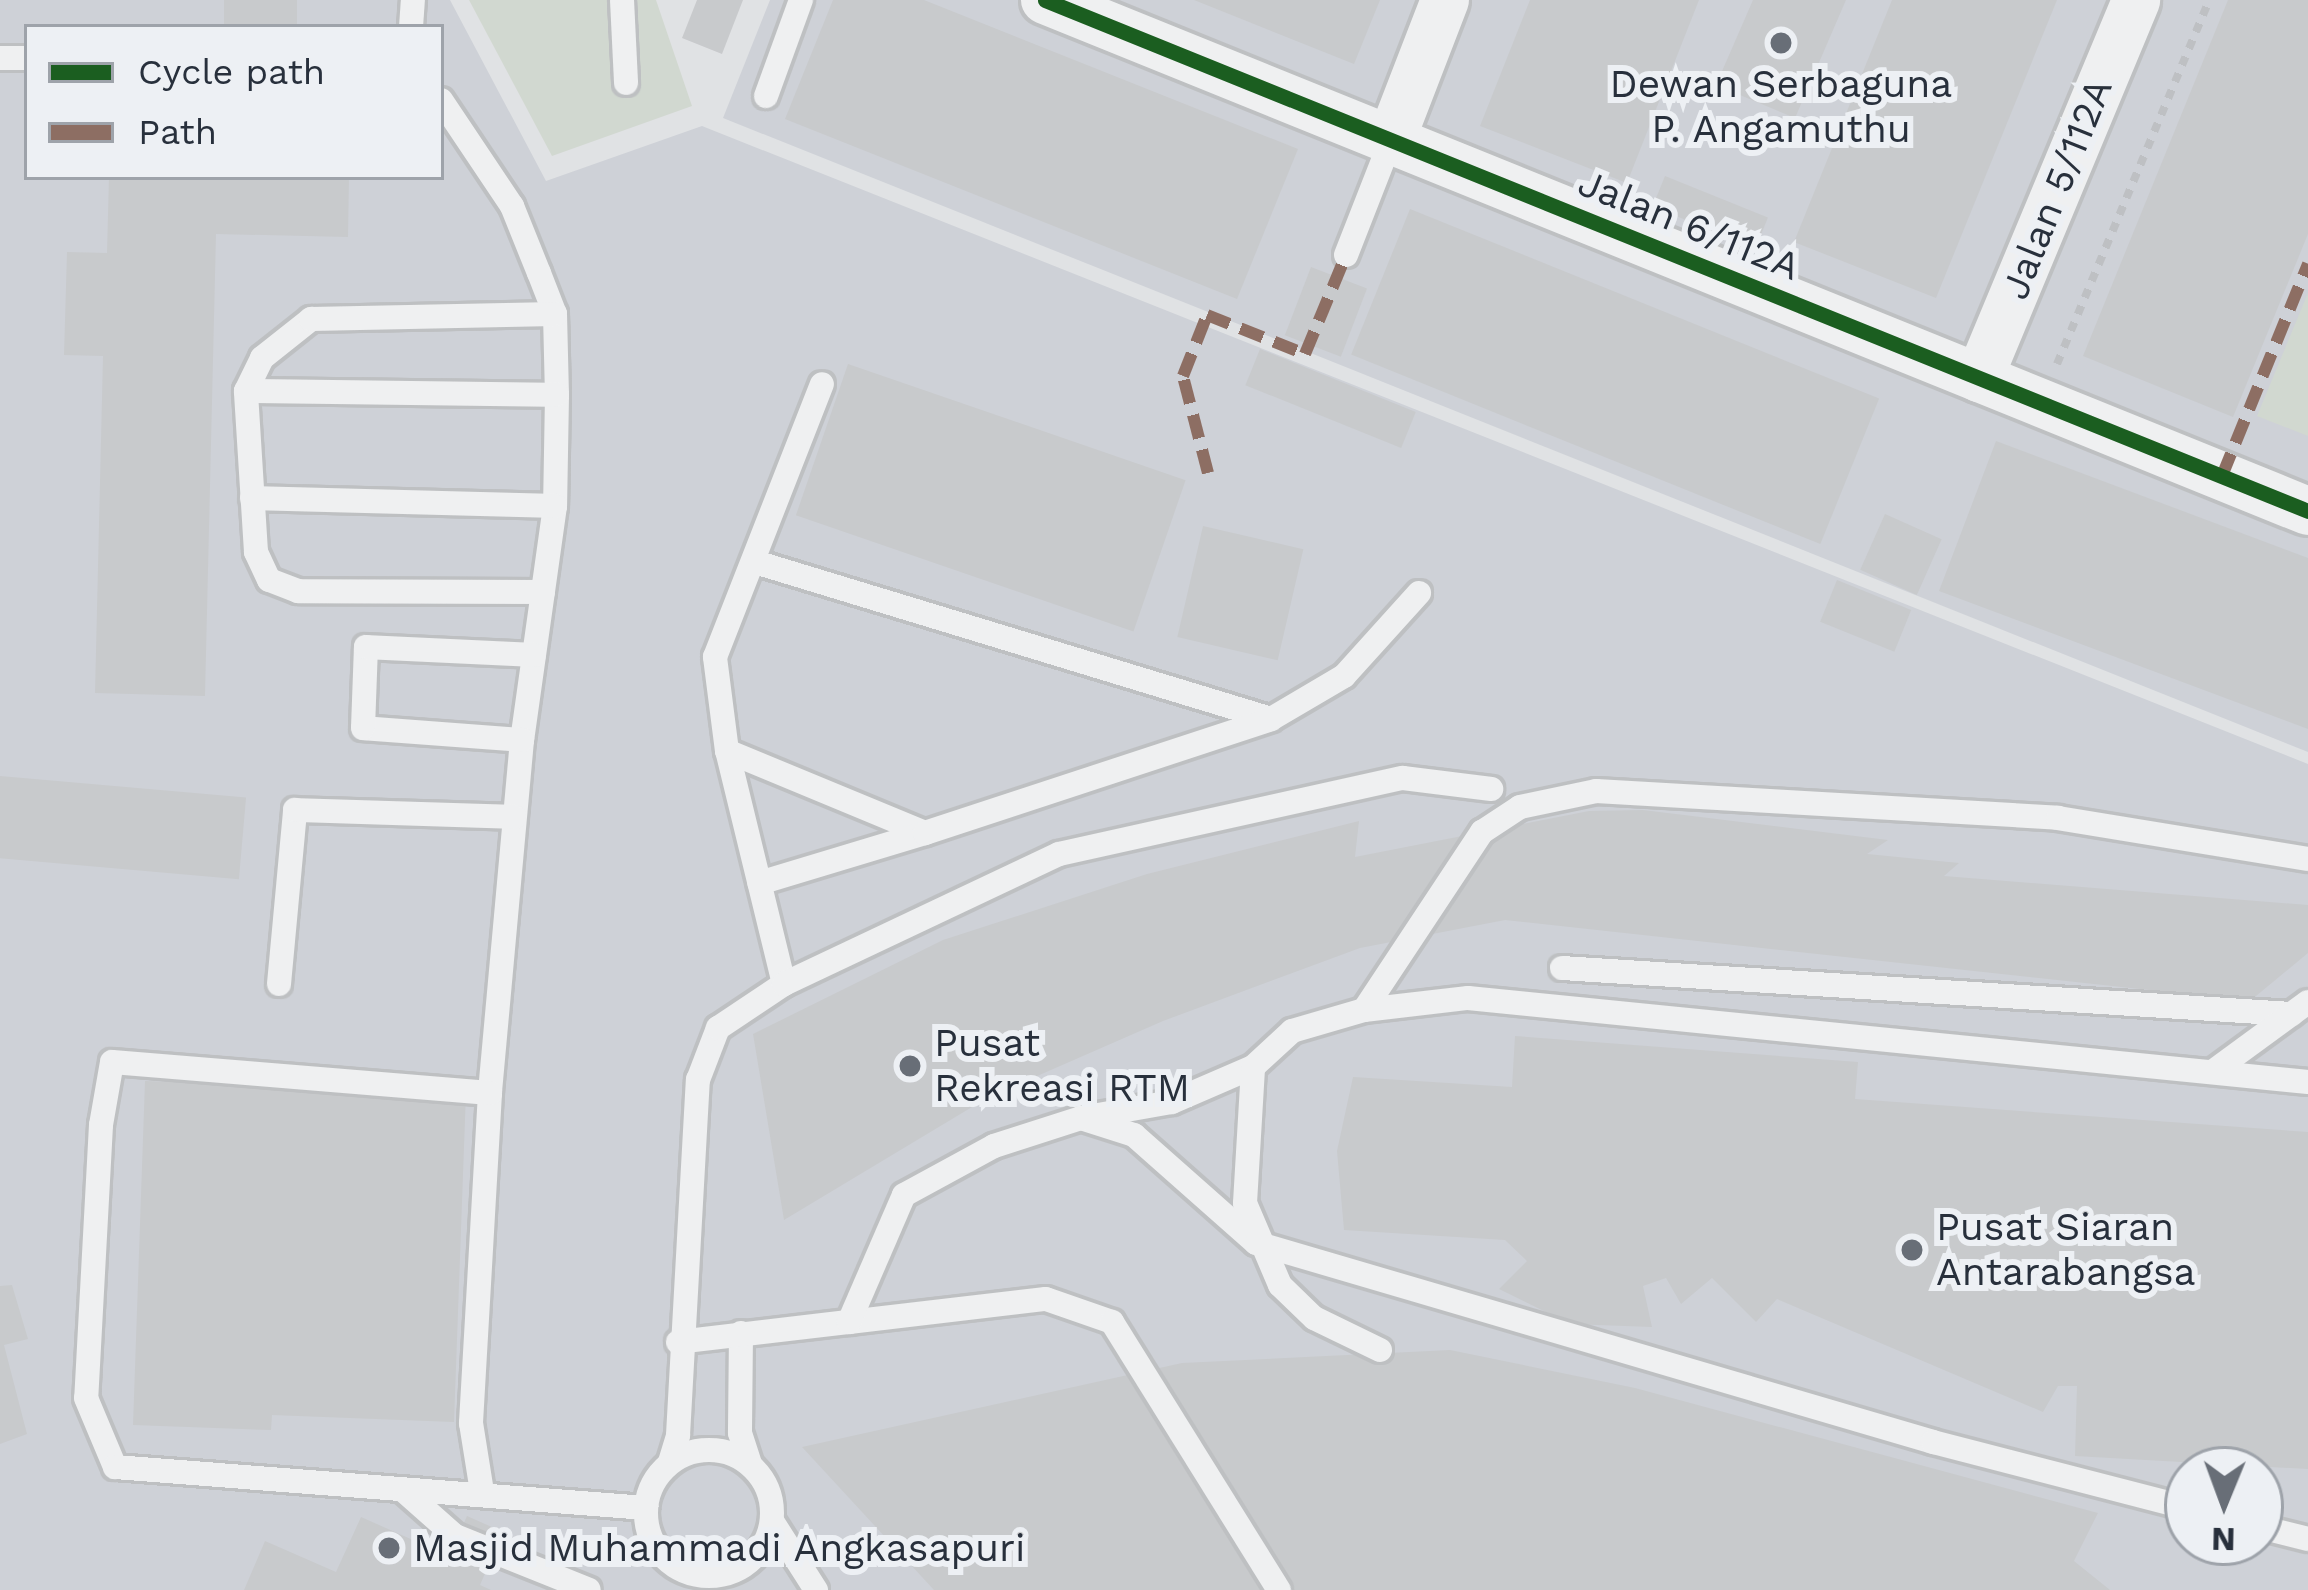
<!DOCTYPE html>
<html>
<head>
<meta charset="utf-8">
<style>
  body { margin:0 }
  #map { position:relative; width:2308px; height:1590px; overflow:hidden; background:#e0e2e4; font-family:"Work Sans",sans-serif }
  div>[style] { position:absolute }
  .built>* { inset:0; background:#ced1d7 }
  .green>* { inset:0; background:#d1d8d0 }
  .building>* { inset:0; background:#c8cacc; transform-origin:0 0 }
  .path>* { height:8px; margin-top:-4px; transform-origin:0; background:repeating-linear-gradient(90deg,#bec0c3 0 9px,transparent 0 18px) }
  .roads { filter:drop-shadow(3px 0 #bec0c2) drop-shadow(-3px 0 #bec0c2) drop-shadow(0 3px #bec0c2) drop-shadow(0 -3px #bec0c2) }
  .service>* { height:24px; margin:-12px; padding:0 12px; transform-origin:12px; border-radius:12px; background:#eff0f1 }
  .service>.ring { margin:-12px; padding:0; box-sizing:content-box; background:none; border:24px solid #eff0f1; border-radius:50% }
  .minor>* { height:48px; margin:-24px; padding:0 24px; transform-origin:24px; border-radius:24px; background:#eff0f1 }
  .quiet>* { height:12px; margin-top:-6px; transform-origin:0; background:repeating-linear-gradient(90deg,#8d6e63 0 24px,transparent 0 36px) }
  .cycleway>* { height:15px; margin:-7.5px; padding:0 7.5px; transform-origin:7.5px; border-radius:7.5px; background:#1b5e20 }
  .dots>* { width:33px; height:33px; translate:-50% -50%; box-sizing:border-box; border:6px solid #edf0f4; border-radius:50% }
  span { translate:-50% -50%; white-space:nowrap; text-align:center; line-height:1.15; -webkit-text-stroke:12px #edf0f4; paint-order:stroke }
  .poi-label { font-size:39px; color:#28303c }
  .left { translate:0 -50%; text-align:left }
  .street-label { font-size:39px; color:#28303c }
  .legend { position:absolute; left:24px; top:24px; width:420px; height:156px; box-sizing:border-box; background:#edf0f4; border:3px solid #9ea3aa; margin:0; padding:15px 21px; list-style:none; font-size:36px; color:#28303c }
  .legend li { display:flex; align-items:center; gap:24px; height:60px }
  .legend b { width:60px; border:3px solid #9ea3aa }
  .north { position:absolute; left:2164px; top:1446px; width:120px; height:120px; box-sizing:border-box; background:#edf0f4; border:3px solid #9ea3aa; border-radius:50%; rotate:181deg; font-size:33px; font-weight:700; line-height:48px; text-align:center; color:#28303c }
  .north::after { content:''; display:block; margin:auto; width:42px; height:54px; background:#686e77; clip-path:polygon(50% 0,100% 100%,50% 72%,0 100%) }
</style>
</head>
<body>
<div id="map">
  <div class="built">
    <div style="clip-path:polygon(evenodd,0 0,450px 0,546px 181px,702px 126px,2308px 764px,2308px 1590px,0 1590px,0 0,27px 27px,441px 27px,441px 177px,27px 177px,27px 27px,0 0,2188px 1470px,2260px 1470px,2260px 1542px,2188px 1542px,2188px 1470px)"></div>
    <div style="clip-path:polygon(770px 0,2308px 0,2308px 752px,723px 118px)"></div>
  </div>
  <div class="green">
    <div style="clip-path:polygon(469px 0,656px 0,692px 106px,552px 156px)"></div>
    <div style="clip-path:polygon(2308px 293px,2308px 436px,2257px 416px)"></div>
  </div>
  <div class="building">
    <div style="left:224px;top:0;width:73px;height:27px"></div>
    <div style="clip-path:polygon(697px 0,743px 0,722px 54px,682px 38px)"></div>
    <div style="clip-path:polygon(833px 0,924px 0,1298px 149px,1237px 299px,785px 119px)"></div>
    <div style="clip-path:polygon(1194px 0,1380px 0,1354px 64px)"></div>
    <div style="clip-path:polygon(1530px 0,1699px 0,1627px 183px,1480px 126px)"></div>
    <div style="clip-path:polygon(1753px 0,1846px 0,1795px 118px,1716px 85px)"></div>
    <div style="clip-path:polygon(1892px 0,2057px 0,1936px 298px,1794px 242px)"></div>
    <div style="clip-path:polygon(2228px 0,2308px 0,2308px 234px,2233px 417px,2083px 356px)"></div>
    <div style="left:1665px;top:176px;width:111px;height:33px;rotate:22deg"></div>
    <div style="clip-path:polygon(109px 177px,349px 177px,348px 237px,216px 234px,205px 696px,95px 693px,103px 356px,64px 355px,67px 252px,107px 253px)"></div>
    <div style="left:1410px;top:209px;width:506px;height:157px;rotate:22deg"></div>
    <div style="left:1311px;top:267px;width:60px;height:73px;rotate:21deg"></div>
    <div style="left:1260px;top:349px;width:168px;height:39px;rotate:22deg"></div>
    <div style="left:848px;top:364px;width:357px;height:160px;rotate:19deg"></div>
    <div style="clip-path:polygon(1996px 441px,2308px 558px,2308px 729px,1939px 591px)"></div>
    <div style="left:1885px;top:514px;width:62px;height:61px;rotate:24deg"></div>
    <div style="left:1203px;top:526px;width:103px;height:114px;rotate:13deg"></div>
    <div style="left:1837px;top:580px;width:80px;height:45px;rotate:22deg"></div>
    <div style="left:0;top:776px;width:247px;height:82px;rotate:5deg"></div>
    <div style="clip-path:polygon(1643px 810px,1888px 840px,1867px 854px,1959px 863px,1944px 876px,2308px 905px,2308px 953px,2250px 1001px,1505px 920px,1360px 948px,1163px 1021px,987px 1098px,784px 1220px,753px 1034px,943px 940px,1147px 874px,1359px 821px,1355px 857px,1589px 811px)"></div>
    <div style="clip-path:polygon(1515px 1036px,1858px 1062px,1855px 1099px,2308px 1132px,2308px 1469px,2075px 1456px,2077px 1386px,2058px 1386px,2043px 1412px,1777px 1299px,1756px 1322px,1712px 1278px,1681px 1304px,1666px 1278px,1643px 1286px,1652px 1327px,1570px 1324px,1499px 1289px,1527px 1261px,1505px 1240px,1344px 1230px,1337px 1151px,1353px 1077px,1512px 1087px)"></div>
    <div style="clip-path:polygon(145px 1081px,466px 1092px,454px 1422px,272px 1415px,271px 1430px,133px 1425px)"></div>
    <div style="clip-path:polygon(12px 1285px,28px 1339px,4px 1345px,27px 1434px,0 1444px,0 1286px)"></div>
    <div style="clip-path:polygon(1450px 1350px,1635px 1388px,2098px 1513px,2074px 1561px,2110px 1590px,934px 1590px,802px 1447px,1182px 1363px)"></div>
    <div style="clip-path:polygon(467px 1516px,503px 1532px,480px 1585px,491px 1590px,244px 1590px,265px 1541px,336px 1572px,361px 1517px,449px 1556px)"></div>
  </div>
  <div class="path">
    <div style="left:2057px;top:364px;width:394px;rotate:-67.3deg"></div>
  </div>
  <div class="roads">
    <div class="service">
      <div style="left:622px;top:0;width:83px;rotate:87.2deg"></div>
      <div style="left:411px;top:27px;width:27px;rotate:-86deg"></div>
      <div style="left:0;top:58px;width:27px"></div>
      <div style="left:766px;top:96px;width:102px;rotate:-70deg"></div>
      <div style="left:441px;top:100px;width:128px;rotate:56.2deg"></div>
      <div style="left:512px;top:206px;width:72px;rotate:68.1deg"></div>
      <div style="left:539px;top:273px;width:44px;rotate:68.7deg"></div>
      <div style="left:555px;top:314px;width:81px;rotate:88.6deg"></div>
      <div style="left:557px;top:395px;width:111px;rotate:91deg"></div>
      <div style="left:555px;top:506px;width:236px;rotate:98deg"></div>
      <div style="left:522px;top:740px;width:354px;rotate:95.2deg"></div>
      <div style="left:490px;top:1093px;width:331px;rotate:93.3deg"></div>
      <div style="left:471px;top:1423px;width:70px;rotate:80.9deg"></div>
      <div style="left:1346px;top:255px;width:123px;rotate:-68.6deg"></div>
      <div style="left:246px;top:391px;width:311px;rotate:0.7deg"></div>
      <div style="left:252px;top:498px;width:303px;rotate:1.5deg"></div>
      <div style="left:755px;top:562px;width:539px;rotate:16.92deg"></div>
      <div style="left:543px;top:592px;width:245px;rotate:-179.8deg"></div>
      <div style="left:298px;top:591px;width:31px;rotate:-159deg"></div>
      <div style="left:269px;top:580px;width:31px;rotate:-115deg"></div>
      <div style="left:256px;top:552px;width:161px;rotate:-93.6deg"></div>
      <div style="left:246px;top:391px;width:37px;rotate:-64deg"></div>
      <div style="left:262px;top:358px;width:63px;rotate:-38.5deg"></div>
      <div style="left:311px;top:319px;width:244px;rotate:-1.2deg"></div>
      <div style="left:522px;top:740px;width:159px;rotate:-175.7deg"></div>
      <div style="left:363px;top:728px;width:81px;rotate:-87.9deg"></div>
      <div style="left:366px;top:647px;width:168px;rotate:2.7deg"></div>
      <div style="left:727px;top:751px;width:214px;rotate:22.5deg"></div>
      <div style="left:925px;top:833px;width:173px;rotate:163.2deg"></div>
      <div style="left:925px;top:833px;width:364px;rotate:-18.2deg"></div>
      <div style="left:1271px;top:719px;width:85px;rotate:-30.5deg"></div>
      <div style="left:1344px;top:676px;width:112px;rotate:-47.9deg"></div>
      <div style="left:1562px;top:968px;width:731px;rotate:3.61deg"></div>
      <div style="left:279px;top:984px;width:175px;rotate:-84.7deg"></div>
      <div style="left:295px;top:810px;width:219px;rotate:1.8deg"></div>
      <div style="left:784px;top:984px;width:240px;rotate:-103.7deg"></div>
      <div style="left:727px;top:751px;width:95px;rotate:-97.3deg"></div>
      <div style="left:715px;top:657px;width:293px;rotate:-68.6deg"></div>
      <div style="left:1364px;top:1010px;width:214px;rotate:-56.5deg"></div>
      <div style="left:1482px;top:832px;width:45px;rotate:-33.3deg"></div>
      <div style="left:1520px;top:807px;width:78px;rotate:-11.9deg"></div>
      <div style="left:1596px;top:791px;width:463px;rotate:3.3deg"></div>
      <div style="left:2058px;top:818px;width:253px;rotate:9.3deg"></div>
      <div style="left:2215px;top:1070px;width:115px;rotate:-36.2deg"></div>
      <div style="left:490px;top:1093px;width:379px;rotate:-175.3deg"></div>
      <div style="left:112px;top:1062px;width:64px;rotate:99.9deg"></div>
      <div style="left:101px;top:1125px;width:273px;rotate:93.1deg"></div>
      <div style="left:86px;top:1398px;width:75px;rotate:67.2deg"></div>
      <div style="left:115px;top:1467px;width:533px;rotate:4.42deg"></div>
      <div style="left:1081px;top:1118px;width:56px;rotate:17.8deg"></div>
      <div style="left:1134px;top:1135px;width:163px;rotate:41.5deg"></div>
      <div style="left:1256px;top:1243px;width:706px;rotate:16.38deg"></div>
      <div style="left:1933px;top:1442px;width:263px;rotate:14.5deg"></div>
      <div style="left:849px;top:1322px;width:198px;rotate:-6.7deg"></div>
      <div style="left:1046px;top:1299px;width:70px;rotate:19.2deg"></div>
      <div style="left:1112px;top:1322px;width:316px;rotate:58.1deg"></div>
      <div style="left:741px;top:1333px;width:100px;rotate:90.6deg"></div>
      <div style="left:740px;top:1433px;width:33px;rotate:72deg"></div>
      <div style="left:678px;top:1342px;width:172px;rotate:-6.7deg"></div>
      <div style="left:849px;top:1322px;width:138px;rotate:-66.6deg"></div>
      <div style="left:904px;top:1195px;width:102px;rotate:-28.6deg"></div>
      <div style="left:994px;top:1146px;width:91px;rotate:-17.8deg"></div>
      <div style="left:1081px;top:1118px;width:92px;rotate:-10deg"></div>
      <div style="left:1172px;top:1102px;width:88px;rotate:-23.4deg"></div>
      <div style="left:1380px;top:1350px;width:73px;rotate:-154.1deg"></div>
      <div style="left:1314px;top:1318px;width:47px;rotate:-135.9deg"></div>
      <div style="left:1280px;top:1285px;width:89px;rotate:-113.1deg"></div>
      <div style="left:1245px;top:1203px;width:136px;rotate:-86.6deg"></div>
      <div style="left:1253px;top:1067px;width:53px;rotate:-42.7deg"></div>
      <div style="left:1292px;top:1031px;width:75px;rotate:-16.3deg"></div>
      <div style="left:1364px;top:1010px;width:105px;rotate:-6.6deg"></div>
      <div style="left:1468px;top:998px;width:844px;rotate:5.71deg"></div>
      <div class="ring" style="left:646px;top:1450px;width:102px;height:102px"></div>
      <div style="left:670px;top:1462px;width:28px;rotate:-73deg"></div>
      <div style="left:678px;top:1435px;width:356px;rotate:-86.8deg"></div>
      <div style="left:698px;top:1080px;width:56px;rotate:-69deg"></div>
      <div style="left:718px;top:1028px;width:79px;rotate:-33.7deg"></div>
      <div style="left:784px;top:984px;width:304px;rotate:-25.3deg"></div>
      <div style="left:1059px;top:854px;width:352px;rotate:-12.5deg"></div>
      <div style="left:1403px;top:778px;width:89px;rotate:7.1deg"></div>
      <div style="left:403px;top:1490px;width:69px;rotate:41.5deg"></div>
      <div style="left:455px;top:1536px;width:144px;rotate:21.9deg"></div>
      <div style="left:772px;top:1521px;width:82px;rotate:57.5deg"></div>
      <div style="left:2260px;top:1527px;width:49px;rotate:14deg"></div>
    </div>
    <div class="minor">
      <div style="left:1045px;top:0;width:1362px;rotate:22.03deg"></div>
      <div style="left:1391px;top:140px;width:150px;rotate:-68.9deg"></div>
      <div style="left:1979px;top:378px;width:409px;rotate:-67.4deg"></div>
    </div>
  </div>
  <div class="quiet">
    <div style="left:1208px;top:473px;width:100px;rotate:-104.5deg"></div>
    <div style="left:1183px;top:376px;width:66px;rotate:-68.5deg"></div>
    <div style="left:1207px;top:315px;width:105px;rotate:21.7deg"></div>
    <div style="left:1305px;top:354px;width:107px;rotate:-67.5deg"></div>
    <div style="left:2222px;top:476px;width:229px;rotate:-67.9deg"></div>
  </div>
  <div class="cycleway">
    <div style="left:1045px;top:0;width:1362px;rotate:22.03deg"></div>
  </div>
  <div class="dots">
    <div style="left:1781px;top:43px;background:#686e77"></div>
    <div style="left:910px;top:1066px;background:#686e77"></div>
    <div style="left:1912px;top:1250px;background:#686e77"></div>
    <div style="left:389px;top:1548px;background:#686e77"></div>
  </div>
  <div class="poi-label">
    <span style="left:1781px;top:107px">Dewan Serbaguna<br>P. Angamuthu</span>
    <span class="left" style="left:934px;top:1066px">Pusat<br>Rekreasi RTM</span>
    <span class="left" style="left:1936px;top:1250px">Pusat Siaran<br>Antarabangsa</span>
    <span class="left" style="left:413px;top:1548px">Masjid Muhammadi Angkasapuri</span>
  </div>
  <div class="street-label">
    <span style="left:2057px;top:189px;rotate:-68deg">Jalan 5/112A</span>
    <span style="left:1689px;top:225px;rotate:22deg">Jalan 6/112A</span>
  </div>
  <ul class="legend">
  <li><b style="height:15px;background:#1b5e20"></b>Cycle path</li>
  <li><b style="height:15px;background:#8d6e63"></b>Path</li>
  </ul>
  <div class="north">N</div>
</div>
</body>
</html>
